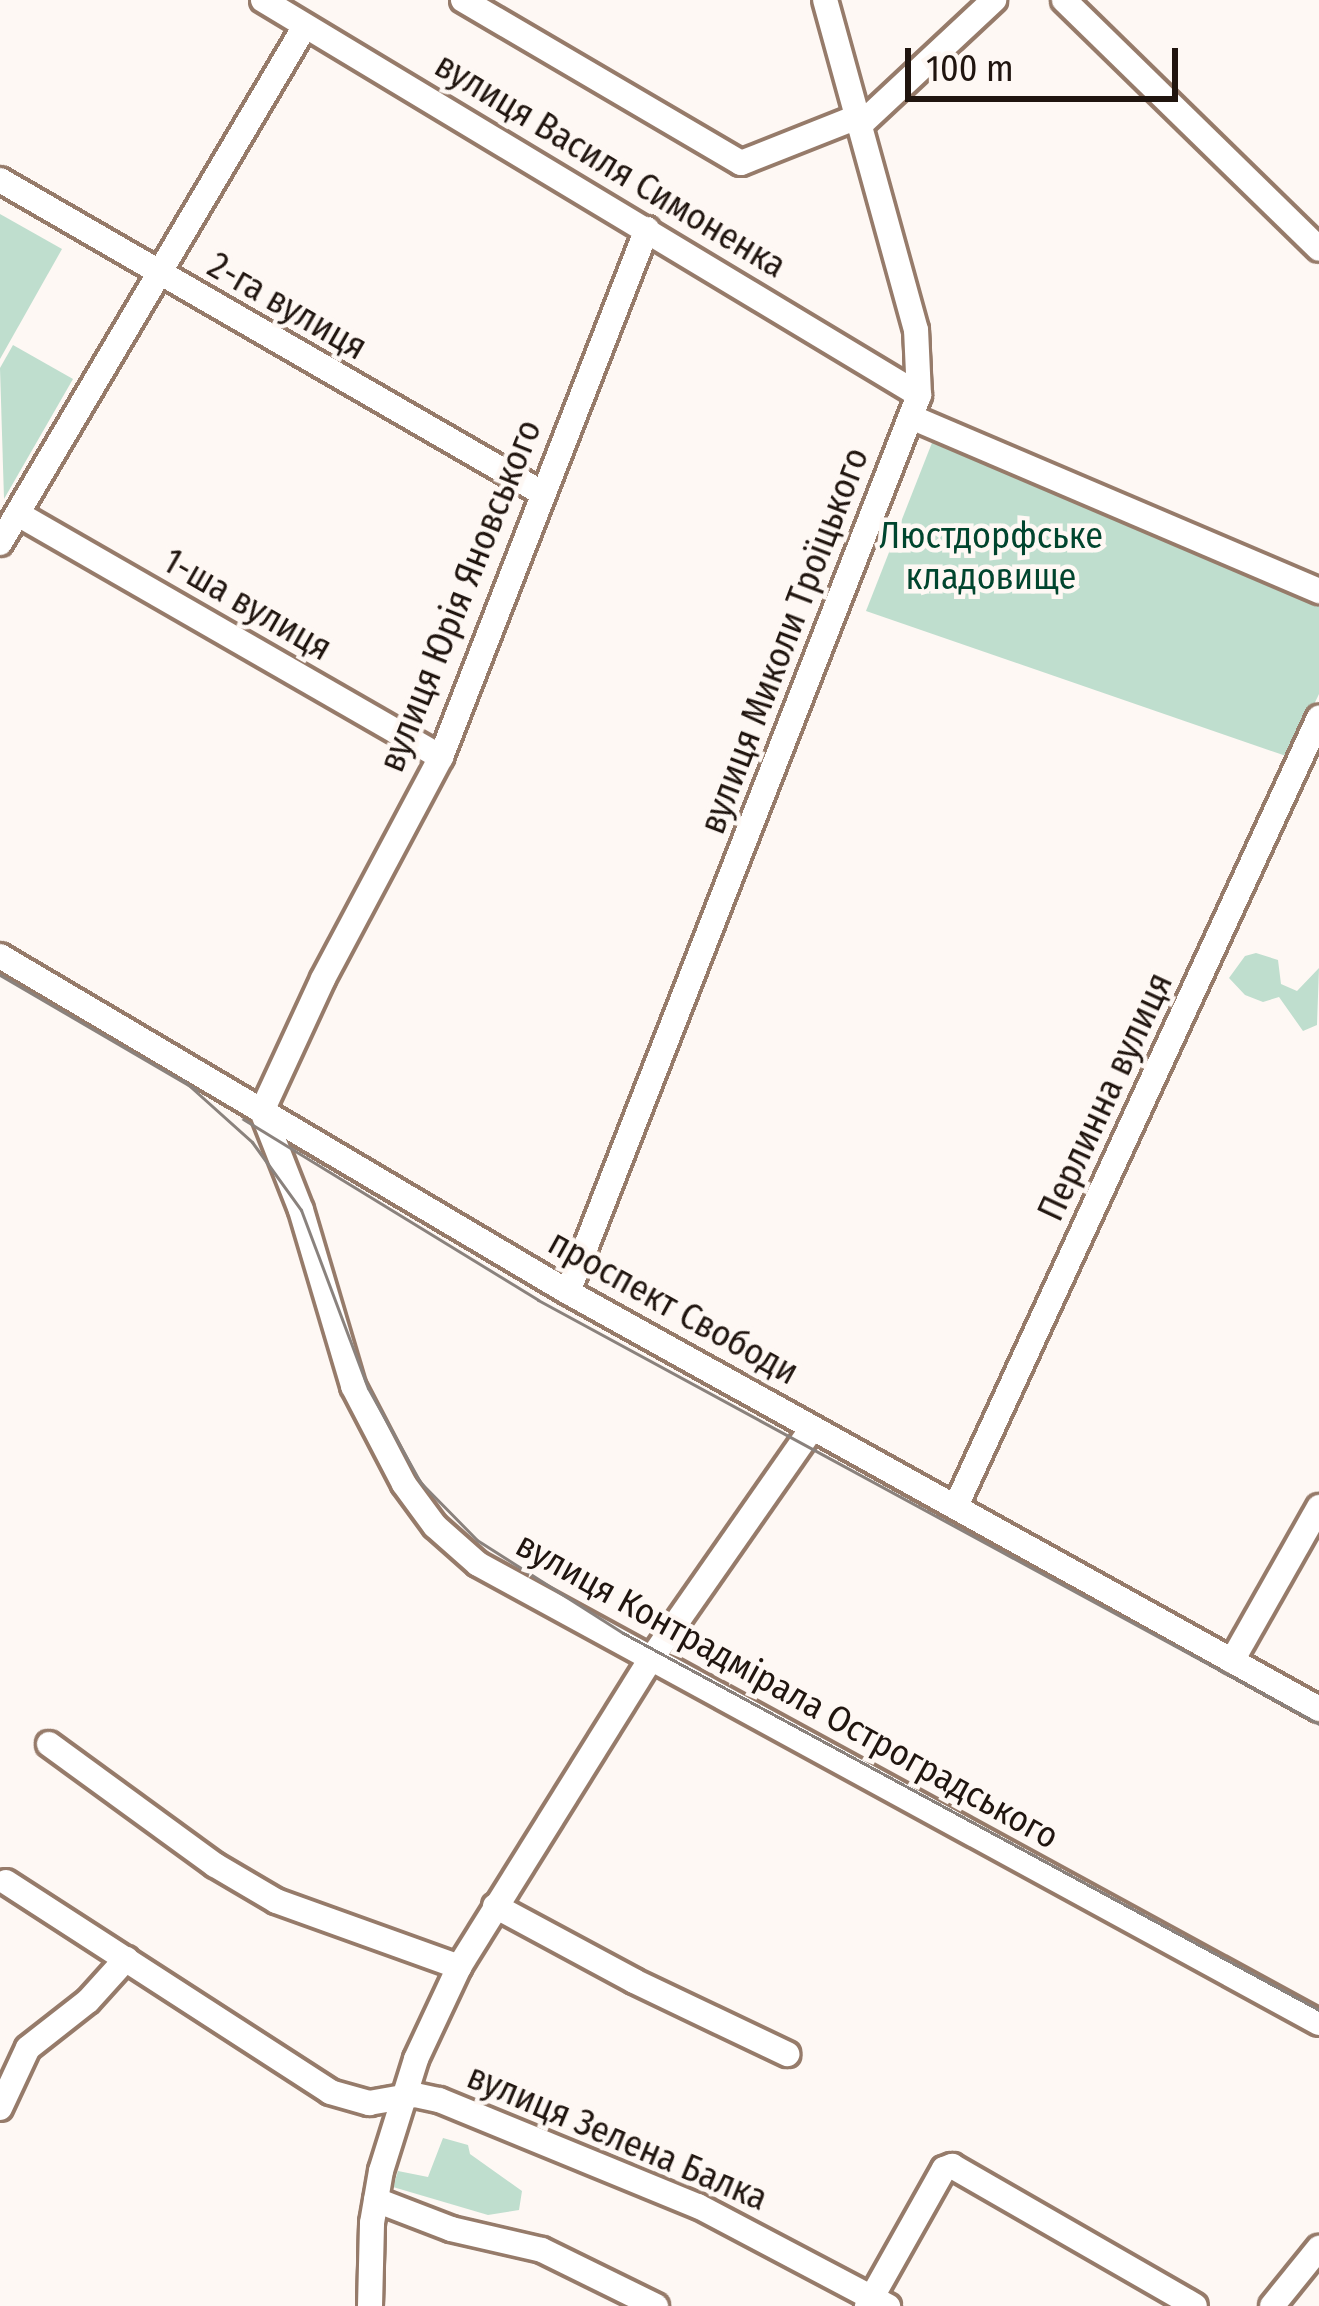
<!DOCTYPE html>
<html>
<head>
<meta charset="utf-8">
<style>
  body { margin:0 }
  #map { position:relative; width:1319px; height:2306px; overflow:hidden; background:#fef8f4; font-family:"Fira Sans Condensed",sans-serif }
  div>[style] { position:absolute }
  .green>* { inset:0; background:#bfdece }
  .roads { filter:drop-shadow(3px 0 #967b6a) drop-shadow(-3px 0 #967b6a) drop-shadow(0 3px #967b6a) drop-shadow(0 -3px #967b6a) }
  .minor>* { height:24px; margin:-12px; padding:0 12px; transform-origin:12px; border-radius:12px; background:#fff }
  .tram>* { height:3px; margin:-1.5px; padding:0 1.5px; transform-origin:1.5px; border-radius:1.5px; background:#8a827d }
  span { translate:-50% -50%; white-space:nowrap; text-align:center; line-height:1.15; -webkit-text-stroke:9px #fef8f4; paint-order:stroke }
  .street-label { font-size:36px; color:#20150f }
  .park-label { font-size:36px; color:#00452e }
  .scale { position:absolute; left:905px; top:48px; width:273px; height:54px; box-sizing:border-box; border:6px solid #20150f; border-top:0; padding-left:15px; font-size:36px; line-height:42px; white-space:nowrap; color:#20150f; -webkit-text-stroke:9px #fef8f4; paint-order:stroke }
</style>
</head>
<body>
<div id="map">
  <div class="green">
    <div style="clip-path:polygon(0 214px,62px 249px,0 359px)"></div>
    <div style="clip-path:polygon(13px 345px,73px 379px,4px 499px,0 368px)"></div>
    <div style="clip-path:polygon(937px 430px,1319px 602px,1319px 694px,1289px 757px,866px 611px)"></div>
    <div style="clip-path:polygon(1256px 953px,1278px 960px,1281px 984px,1297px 991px,1319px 968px,1317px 1025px,1303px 1031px,1279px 997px,1263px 1002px,1245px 995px,1229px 978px,1245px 956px)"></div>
    <div style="clip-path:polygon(443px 2138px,468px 2145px,470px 2154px,522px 2191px,519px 2210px,488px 2215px,393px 2187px,398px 2171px,428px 2177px)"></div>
  </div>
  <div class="roads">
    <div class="minor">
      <div style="left:263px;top:0;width:766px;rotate:31.05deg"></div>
      <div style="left:463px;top:0;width:322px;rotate:30.4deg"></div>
      <div style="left:741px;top:163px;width:125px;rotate:-21.6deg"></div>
      <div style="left:1064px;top:0;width:356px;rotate:44.3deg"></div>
      <div style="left:859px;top:126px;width:185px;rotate:-43deg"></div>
      <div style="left:0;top:180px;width:626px;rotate:30.01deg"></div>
      <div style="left:647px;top:229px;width:567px;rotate:111.31deg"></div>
      <div style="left:441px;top:757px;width:251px;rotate:118deg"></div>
      <div style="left:323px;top:979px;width:145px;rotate:114.8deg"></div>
      <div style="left:262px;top:1111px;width:106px;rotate:68.5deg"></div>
      <div style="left:301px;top:1210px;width:184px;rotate:73.5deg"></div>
      <div style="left:353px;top:1386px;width:110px;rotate:62.5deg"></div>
      <div style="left:404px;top:1484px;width:52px;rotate:53.6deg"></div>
      <div style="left:435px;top:1526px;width:57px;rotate:41.5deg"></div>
      <div style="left:478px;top:1564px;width:958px;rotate:28.62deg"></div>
      <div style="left:911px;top:417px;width:444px;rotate:23.1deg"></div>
      <div style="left:18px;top:514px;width:488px;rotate:29.9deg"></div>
      <div style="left:0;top:543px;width:600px;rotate:-59.46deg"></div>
      <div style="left:0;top:956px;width:660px;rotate:30.61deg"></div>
      <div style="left:568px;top:1292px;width:859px;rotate:29.04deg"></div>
      <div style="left:568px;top:1292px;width:963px;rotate:-68.63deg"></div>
      <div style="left:919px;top:395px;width:65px;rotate:-92.6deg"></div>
      <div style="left:916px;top:330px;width:342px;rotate:-105.4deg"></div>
      <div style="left:956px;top:1506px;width:868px;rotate:-65.27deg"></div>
      <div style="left:1232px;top:1661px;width:177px;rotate:-60.5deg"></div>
      <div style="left:49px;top:1744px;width:205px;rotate:36.1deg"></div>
      <div style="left:215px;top:1865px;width:71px;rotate:30.5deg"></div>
      <div style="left:276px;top:1901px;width:195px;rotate:19.8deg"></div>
      <div style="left:6px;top:1882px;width:386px;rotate:32.9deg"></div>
      <div style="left:330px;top:2092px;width:41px;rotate:15.8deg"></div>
      <div style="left:369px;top:2103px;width:47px;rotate:-9.9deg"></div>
      <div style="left:415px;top:2095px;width:25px;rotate:12deg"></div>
      <div style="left:439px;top:2100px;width:280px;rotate:22.3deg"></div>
      <div style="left:698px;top:2206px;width:215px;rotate:27.8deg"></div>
      <div style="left:495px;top:1906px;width:158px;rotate:28.3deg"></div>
      <div style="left:634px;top:1981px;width:170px;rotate:25.5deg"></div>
      <div style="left:0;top:2108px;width:66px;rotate:-65deg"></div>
      <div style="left:28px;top:2048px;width:76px;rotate:-38.1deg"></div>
      <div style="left:88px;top:2001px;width:57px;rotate:-47.9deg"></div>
      <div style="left:376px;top:2200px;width:80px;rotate:21.1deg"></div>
      <div style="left:451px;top:2229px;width:93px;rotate:13deg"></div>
      <div style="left:542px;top:2250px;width:127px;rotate:26.2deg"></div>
      <div style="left:370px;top:2306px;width:83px;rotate:-88.6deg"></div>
      <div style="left:372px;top:2223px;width:53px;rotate:-80.2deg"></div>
      <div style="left:381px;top:2171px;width:117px;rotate:-72.6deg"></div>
      <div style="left:416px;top:2059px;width:102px;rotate:-64.9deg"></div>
      <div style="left:459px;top:1967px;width:359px;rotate:-58.1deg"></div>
      <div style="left:649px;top:1662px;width:285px;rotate:-55.1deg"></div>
      <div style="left:867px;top:2306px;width:157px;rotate:-60.7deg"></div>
      <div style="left:944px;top:2169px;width:9px;rotate:-21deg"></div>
      <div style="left:952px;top:2166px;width:280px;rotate:29.9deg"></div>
      <div style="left:1272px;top:2306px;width:75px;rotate:-51deg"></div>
    </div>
  </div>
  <div class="tram">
    <div style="left:0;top:975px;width:228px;rotate:30.3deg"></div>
    <div style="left:183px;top:1080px;width:93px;rotate:41.9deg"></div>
    <div style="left:252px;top:1142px;width:84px;rotate:54.2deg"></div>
    <div style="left:301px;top:1210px;width:190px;rotate:69.4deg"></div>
    <div style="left:368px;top:1388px;width:107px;rotate:61deg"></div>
    <div style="left:420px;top:1482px;width:81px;rotate:45.5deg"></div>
    <div style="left:477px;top:1540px;width:173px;rotate:32.5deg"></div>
    <div style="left:623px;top:1633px;width:792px;rotate:28.44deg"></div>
    <div style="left:243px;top:1119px;width:346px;rotate:31.5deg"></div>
    <div style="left:538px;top:1300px;width:889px;rotate:28.5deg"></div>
  </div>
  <div class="street-label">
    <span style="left:610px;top:166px;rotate:31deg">вулиця Василя Симоненка</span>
    <span style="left:287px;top:307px;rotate:30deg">2-га вулиця</span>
    <span style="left:461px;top:596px;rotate:-68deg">вулиця Юрія Яновського</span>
    <span style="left:247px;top:605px;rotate:30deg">1-ша вулиця</span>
    <span style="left:785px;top:641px;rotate:-69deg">вулиця Миколи Троїцького</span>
    <span style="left:1106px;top:1097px;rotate:-65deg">Перлинна вулиця</span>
    <span style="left:673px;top:1308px;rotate:29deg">проспект Свободи</span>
    <span style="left:787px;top:1691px;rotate:29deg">вулиця Контрадмірала Остроградського</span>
    <span style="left:617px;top:2138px;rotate:23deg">вулиця Зелена Балка</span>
  </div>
  <div class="park-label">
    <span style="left:991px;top:557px">Люстдорфське<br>кладовище</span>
  </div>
  <div class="scale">100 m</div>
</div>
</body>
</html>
